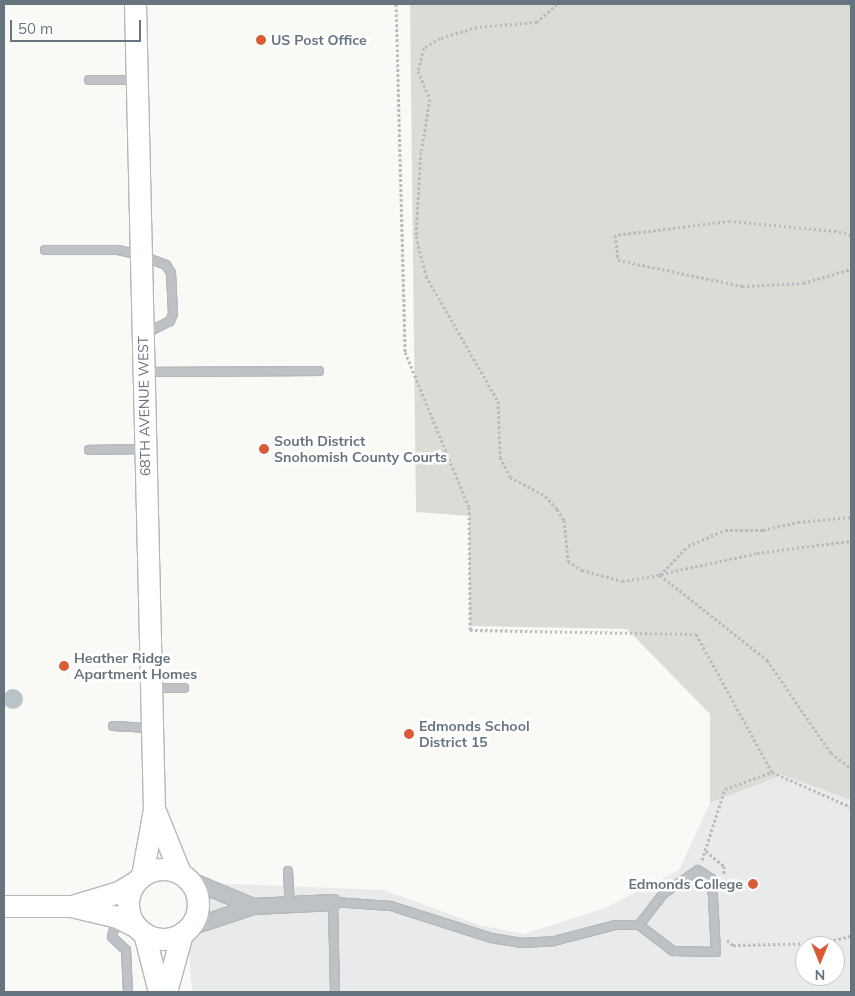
<!DOCTYPE html>
<html>
<head>
<meta charset="utf-8">
<style>
  body { margin:0 }
  #map { position:relative; width:855px; height:996px; overflow:hidden; background:#f9f9f6; font-family:Mulish,sans-serif }
  div>[style] { position:absolute }
  .built>* { inset:0; background:#e9ebea }
  .green>* { inset:0; background:#d9ddd6 }
  .water>* { inset:0; background:#bac4c8 }
  .round { border-radius:50% }
  .path>* { height:3px; margin-top:-1.5px; transform-origin:0; background:repeating-linear-gradient(90deg,#b9bcbf 0 2.5px,transparent 0 5px) }
  .roads { filter:drop-shadow(1px 0 #b3b8bd) drop-shadow(-1px 0 #b3b8bd) drop-shadow(0 1px #b3b8bd) drop-shadow(0 -1px #b3b8bd) }
  .lane>* { height:8px; margin:-4px; padding:0 4px; transform-origin:4px; border-radius:4px; background:#bec2c6 }
  .street>* { height:15px; margin:-7.5px; padding:0 7.5px; transform-origin:7.5px; border-radius:7.5px; background:#bec2c6 }
  .secondary>* { height:21px; margin:-10.5px; padding:0 10.5px; transform-origin:10.5px; border-radius:10.5px; background:#fff }
  .secondary>.ring { margin:-10.5px; padding:0; box-sizing:content-box; background:none; border:21px solid #fff; border-radius:50% }
  .dots>* { width:14px; height:14px; translate:-50% -50%; box-sizing:border-box; border:2px solid #fff; border-radius:50% }
  span { translate:-50% -50%; white-space:nowrap; text-align:center; line-height:1.15; -webkit-text-stroke:5px #fff; paint-order:stroke }
  .poi-label { font-size:14px; color:#66747f; font-weight:700 }
  .left { translate:0 -50%; text-align:left }
  .right { translate:-100% -50%; text-align:right }
  .street-label { font-size:14px; color:#66747f }
  .frame { position:absolute; inset:0; border:5px solid #66747f; pointer-events:none }
  .north { position:absolute; left:795px; top:936px; width:50px; height:50px; box-sizing:border-box; background:#fff; border:1px solid #c2c7cc; border-radius:50%; rotate:180deg; font-size:14px; font-weight:700; line-height:20px; text-align:center; color:#66747f }
  .north::after { content:''; display:block; margin:auto; width:18px; height:22px; background:#d95c37; clip-path:polygon(50% 0,100% 100%,50% 72%,0 100%) }
  .scale { position:absolute; left:10px; top:20px; width:131px; height:22px; box-sizing:border-box; border:2px solid #66747f; border-top:0; padding-left:6px; font-size:15px; line-height:18px; white-space:nowrap; color:#66747f; -webkit-text-stroke:4px #fff; paint-order:stroke }
</style>
</head>
<body>
<div id="map">
  <div class="built">
    <div style="clip-path:polygon(evenodd,782px 775px,851px 800px,851px 992px,192px 992px,184px 882px,384px 890px,479px 925px,524px 934px,605px 908px,679px 870px,710px 803px,782px 775px,805px 946px,835px 946px,835px 976px,805px 976px,805px 946px)"></div>
  </div>
  <div class="green">
    <div style="clip-path:polygon(410px 4px,851px 4px,851px 800px,782px 775px,710px 803px,710px 714px,627px 629px,470px 626px,469px 516px,416px 512px)"></div>
  </div>
  <div class="water">
    <div class="round" style="left:3px;top:689px;width:20px;height:20px"></div>
  </div>
  <div class="path">
    <div style="left:396px;top:4px;width:348px;rotate:88.5deg"></div>
    <div style="left:405px;top:352px;width:168px;rotate:67.6deg"></div>
    <div style="left:469px;top:507px;width:123px;rotate:89.5deg"></div>
    <div style="left:470px;top:630px;width:226px;rotate:1deg"></div>
    <div style="left:696px;top:634px;width:158px;rotate:61.2deg"></div>
    <div style="left:772px;top:772px;width:86px;rotate:23.9deg"></div>
    <div style="left:557px;top:4px;width:27px;rotate:138deg"></div>
    <div style="left:537px;top:22px;width:60px;rotate:175.2deg"></div>
    <div style="left:477px;top:27px;width:39px;rotate:163deg"></div>
    <div style="left:440px;top:38px;width:19px;rotate:148deg"></div>
    <div style="left:424px;top:48px;width:24px;rotate:105deg"></div>
    <div style="left:418px;top:71px;width:30px;rotate:67deg"></div>
    <div style="left:430px;top:99px;width:54px;rotate:99.6deg"></div>
    <div style="left:421px;top:152px;width:84px;rotate:93.4deg"></div>
    <div style="left:416px;top:236px;width:41px;rotate:76deg"></div>
    <div style="left:426px;top:276px;width:144px;rotate:60.1deg"></div>
    <div style="left:498px;top:401px;width:56px;rotate:88deg"></div>
    <div style="left:500px;top:457px;width:22px;rotate:63deg"></div>
    <div style="left:510px;top:477px;width:40px;rotate:28deg"></div>
    <div style="left:545px;top:496px;width:18px;rotate:47deg"></div>
    <div style="left:557px;top:509px;width:13px;rotate:58deg"></div>
    <div style="left:564px;top:520px;width:41px;rotate:84.4deg"></div>
    <div style="left:568px;top:561px;width:17px;rotate:33deg"></div>
    <div style="left:582px;top:570px;width:41px;rotate:15.4deg"></div>
    <div style="left:622px;top:581px;width:38px;rotate:-9deg"></div>
    <div style="left:660px;top:575px;width:40px;rotate:-46deg"></div>
    <div style="left:688px;top:546px;width:40px;rotate:-23.4deg"></div>
    <div style="left:725px;top:530px;width:38px"></div>
    <div style="left:763px;top:530px;width:36px;rotate:-13deg"></div>
    <div style="left:798px;top:522px;width:53px;rotate:-5.4deg"></div>
    <div style="left:851px;top:235px;width:16px;rotate:-165deg"></div>
    <div style="left:836px;top:231px;width:106px;rotate:-174.6deg"></div>
    <div style="left:730px;top:221px;width:116px;rotate:173.1deg"></div>
    <div style="left:615px;top:235px;width:25px;rotate:83deg"></div>
    <div style="left:618px;top:260px;width:127px;rotate:11.8deg"></div>
    <div style="left:742px;top:286px;width:61px;rotate:-2.8deg"></div>
    <div style="left:803px;top:283px;width:50px;rotate:-16.3deg"></div>
    <div style="left:661px;top:574px;width:98px;rotate:-12.3deg"></div>
    <div style="left:757px;top:553px;width:95px;rotate:-7.3deg"></div>
    <div style="left:660px;top:575px;width:137px;rotate:38.5deg"></div>
    <div style="left:767px;top:660px;width:113px;rotate:55.5deg"></div>
    <div style="left:831px;top:753px;width:25px;rotate:37deg"></div>
    <div style="left:706px;top:851px;width:23px;rotate:40deg"></div>
    <div style="left:724px;top:866px;width:8px;rotate:90deg"></div>
    <div style="left:702px;top:860px;width:75px;rotate:-72.1deg"></div>
    <div style="left:725px;top:789px;width:50px;rotate:-19.9deg"></div>
    <div style="left:727px;top:940px;width:8px;rotate:40deg"></div>
    <div style="left:733px;top:945px;width:91px;rotate:-1.3deg"></div>
    <div style="left:824px;top:943px;width:28px;rotate:-15deg"></div>
  </div>
  <div class="roads">
    <div class="lane">
      <div style="left:89px;top:80px;width:46px"></div>
      <div style="left:45px;top:250px;width:73px"></div>
      <div style="left:118px;top:250px;width:23px;rotate:13deg"></div>
      <div style="left:140px;top:255px;width:28px;rotate:21deg"></div>
      <div style="left:166px;top:265px;width:9px;rotate:58deg"></div>
      <div style="left:171px;top:273px;width:41px;rotate:87.2deg"></div>
      <div style="left:173px;top:314px;width:8px;rotate:113deg"></div>
      <div style="left:170px;top:321px;width:27px;rotate:153deg"></div>
      <div style="left:145px;top:372px;width:174px;rotate:-0.3deg"></div>
      <div style="left:89px;top:450px;width:55px;rotate:-1deg"></div>
      <div style="left:152px;top:688px;width:32px"></div>
      <div style="left:113px;top:726px;width:37px;rotate:3deg"></div>
      <div style="left:698px;top:870px;width:17px;rotate:33deg"></div>
      <div style="left:712px;top:879px;width:73px;rotate:86.9deg"></div>
      <div style="left:716px;top:952px;width:43px;rotate:-178.7deg"></div>
      <div style="left:673px;top:951px;width:43px;rotate:-142.6deg"></div>
      <div style="left:639px;top:925px;width:39px;rotate:-52deg"></div>
      <div style="left:663px;top:894px;width:42px;rotate:-34.4deg"></div>
      <div style="left:288px;top:871px;width:34px;rotate:87deg"></div>
      <div style="left:116px;top:920px;width:17px;rotate:103deg"></div>
      <div style="left:112px;top:937px;width:19px;rotate:43deg"></div>
      <div style="left:126px;top:950px;width:42px;rotate:87.3deg"></div>
      <div style="left:335px;top:992px;width:90px;rotate:-91.3deg"></div>
      <div style="left:333px;top:902px;width:58px;rotate:3.9deg"></div>
      <div style="left:391px;top:906px;width:105px;rotate:17.7deg"></div>
      <div style="left:491px;top:938px;width:30px;rotate:9deg"></div>
      <div style="left:521px;top:943px;width:33px;rotate:-3deg"></div>
      <div style="left:554px;top:941px;width:63px;rotate:-14.7deg"></div>
      <div style="left:615px;top:925px;width:24px"></div>
    </div>
    <div class="street">
      <div style="left:188px;top:879px;width:70px;rotate:22.6deg"></div>
      <div style="left:190px;top:927px;width:66px;rotate:-18.4deg"></div>
      <div style="left:253px;top:906px;width:80px;rotate:-2.9deg"></div>
    </div>
    <div class="secondary">
      <div style="left:135px;top:4px;width:805px;rotate:88.65deg"></div>
      <div style="left:154px;top:809px;width:68px;rotate:100.2deg"></div>
      <div style="left:155px;top:811px;width:67px;rotate:68deg"></div>
      <div class="ring" style="left:128px;top:869px;width:49px;height:49px"></div>
      <div style="left:75px;top:905px;width:46px;rotate:-16.5deg"></div>
      <div style="left:119px;top:892px;width:19px;rotate:-32deg"></div>
      <div style="left:4px;top:906px;width:67px"></div>
      <div style="left:71px;top:906px;width:47px;rotate:13.4deg"></div>
      <div style="left:117px;top:917px;width:22px;rotate:27deg"></div>
      <div style="left:144px;top:933px;width:61px;rotate:75.7deg"></div>
      <div style="left:166px;top:992px;width:61px;rotate:-74.8deg"></div>
    </div>
  </div>
  <div class="dots">
    <div style="left:261px;top:40px;background:#d95c37"></div>
    <div style="left:264px;top:449px;background:#d95c37"></div>
    <div style="left:64px;top:666px;background:#d95c37"></div>
    <div style="left:409px;top:734px;background:#d95c37"></div>
    <div style="left:753px;top:884px;background:#d95c37"></div>
  </div>
  <div class="poi-label">
    <span class="left" style="left:271px;top:40px">US Post Office</span>
    <span class="left" style="left:274px;top:449px">South District<br>Snohomish County Courts</span>
    <span class="left" style="left:74px;top:666px">Heather Ridge<br>Apartment Homes</span>
    <span class="left" style="left:419px;top:734px">Edmonds School<br>District 15</span>
    <span class="right" style="left:743px;top:884px">Edmonds College</span>
  </div>
  <div class="street-label">
    <span style="left:144px;top:406px;rotate:-91deg">68TH AVENUE WEST</span>
  </div>
  <div class="frame"></div>
  <div class="north">N</div>
  <div class="scale">50 m</div>
</div>
</body>
</html>
